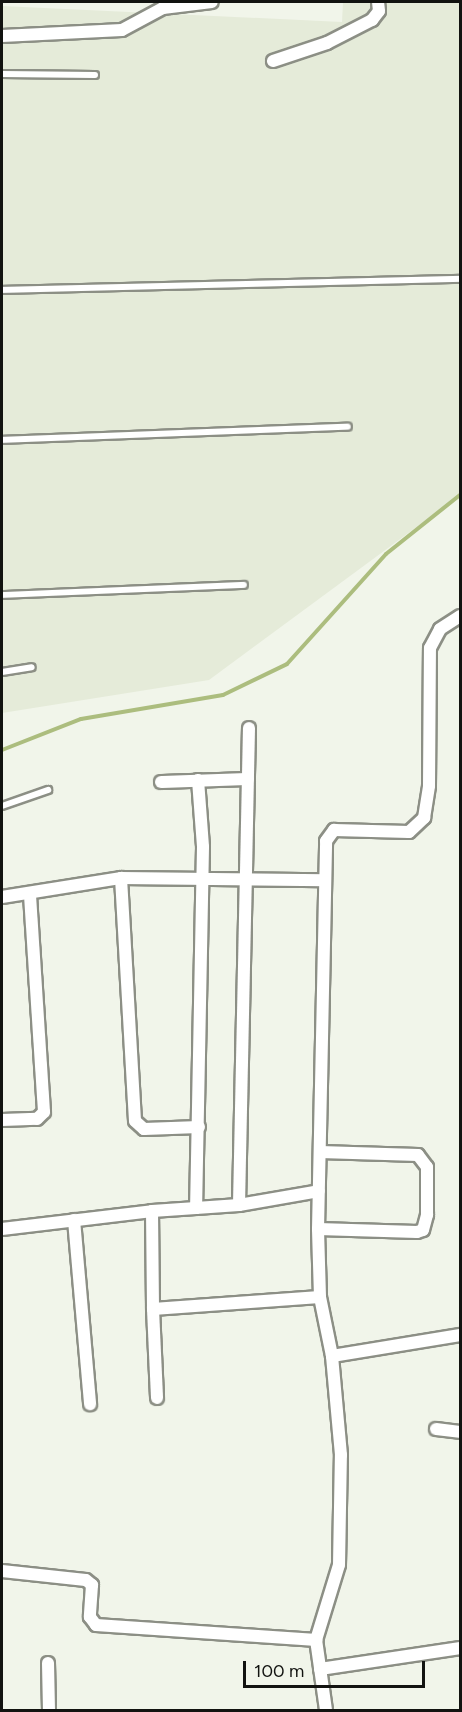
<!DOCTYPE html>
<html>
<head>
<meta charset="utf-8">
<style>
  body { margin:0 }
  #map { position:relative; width:462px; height:1712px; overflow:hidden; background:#f1f5ea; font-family:Figtree,sans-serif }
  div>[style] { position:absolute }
  .built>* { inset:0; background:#e5ebd9 }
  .stream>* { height:4px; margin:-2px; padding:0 2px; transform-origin:2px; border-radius:2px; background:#acbd7e }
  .roads { filter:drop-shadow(2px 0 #8c8f85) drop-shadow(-2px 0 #8c8f85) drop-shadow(0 2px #8c8f85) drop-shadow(0 -2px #8c8f85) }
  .lane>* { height:6px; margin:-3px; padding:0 3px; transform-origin:3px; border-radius:3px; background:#fff }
  .street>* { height:12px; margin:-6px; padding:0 6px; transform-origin:6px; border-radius:6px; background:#fff }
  span { translate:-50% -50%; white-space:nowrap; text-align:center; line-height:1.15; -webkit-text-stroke:4.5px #f1f5ea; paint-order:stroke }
  .frame { position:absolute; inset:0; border:3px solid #121310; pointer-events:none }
  .scale { position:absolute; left:243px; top:1661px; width:182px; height:27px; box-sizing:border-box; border:3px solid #121310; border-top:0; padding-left:8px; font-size:18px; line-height:21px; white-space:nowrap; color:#121310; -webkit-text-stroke:4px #f1f5ea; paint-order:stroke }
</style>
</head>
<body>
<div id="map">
  <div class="built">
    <div style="clip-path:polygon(343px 2px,460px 2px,460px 495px,209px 680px,2px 713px,2px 6px,342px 22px)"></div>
  </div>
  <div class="stream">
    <div style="left:2px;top:750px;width:85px;rotate:-21.4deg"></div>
    <div style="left:81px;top:719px;width:144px;rotate:-9.6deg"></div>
    <div style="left:223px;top:695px;width:71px;rotate:-25.8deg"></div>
    <div style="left:287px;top:664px;width:148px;rotate:-48deg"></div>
    <div style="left:386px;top:554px;width:95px;rotate:-38.6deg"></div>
  </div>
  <div class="roads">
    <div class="lane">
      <div style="left:2px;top:74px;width:93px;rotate:0.6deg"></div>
      <div style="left:2px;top:290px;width:458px;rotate:-1.4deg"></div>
      <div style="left:2px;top:440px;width:346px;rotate:-2.2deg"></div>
      <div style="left:2px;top:595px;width:242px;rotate:-2.4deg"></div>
      <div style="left:2px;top:672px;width:30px;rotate:-9deg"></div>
      <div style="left:2px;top:806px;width:49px;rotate:-19.2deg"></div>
    </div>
    <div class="street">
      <div style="left:2px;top:36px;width:120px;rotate:-2.9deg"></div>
      <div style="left:122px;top:30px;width:47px;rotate:-28.2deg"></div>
      <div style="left:163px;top:8px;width:49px;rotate:-7deg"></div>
      <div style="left:273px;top:61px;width:57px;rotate:-18.4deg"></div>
      <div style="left:327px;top:43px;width:51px;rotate:-27.1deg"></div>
      <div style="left:372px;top:20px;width:11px;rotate:-52deg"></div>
      <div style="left:379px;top:11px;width:9px;rotate:-96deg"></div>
      <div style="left:198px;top:780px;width:67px;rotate:85.7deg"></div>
      <div style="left:203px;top:847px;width:361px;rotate:91.1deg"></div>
      <div style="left:196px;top:1208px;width:44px;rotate:176.1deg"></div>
      <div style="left:152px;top:1211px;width:98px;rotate:89.4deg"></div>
      <div style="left:153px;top:1309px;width:167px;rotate:-4.1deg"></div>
      <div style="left:161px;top:782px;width:87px;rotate:-2deg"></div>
      <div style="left:121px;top:878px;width:243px;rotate:86.7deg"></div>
      <div style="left:135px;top:1121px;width:12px;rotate:42deg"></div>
      <div style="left:144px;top:1129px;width:55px;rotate:-2.1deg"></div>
      <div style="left:2px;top:897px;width:121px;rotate:-9.1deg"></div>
      <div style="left:121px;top:878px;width:204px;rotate:0.6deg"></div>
      <div style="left:2px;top:1120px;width:35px;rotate:-2deg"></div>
      <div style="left:37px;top:1119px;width:10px;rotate:-45deg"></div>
      <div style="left:44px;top:1112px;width:219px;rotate:-93.7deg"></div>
      <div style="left:239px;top:1205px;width:81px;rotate:-9.9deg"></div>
      <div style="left:196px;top:1208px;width:43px;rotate:-4deg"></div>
      <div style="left:239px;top:1205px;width:477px;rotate:-88.8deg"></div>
      <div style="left:74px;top:1220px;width:185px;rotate:85deg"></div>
      <div style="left:2px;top:1229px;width:151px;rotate:-6.8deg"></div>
      <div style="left:318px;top:1229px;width:99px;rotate:1.7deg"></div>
      <div style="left:417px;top:1232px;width:6px;rotate:-18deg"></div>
      <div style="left:423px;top:1230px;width:16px;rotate:-75deg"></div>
      <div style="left:427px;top:1215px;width:48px;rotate:-90deg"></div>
      <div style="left:427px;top:1167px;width:15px;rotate:-127deg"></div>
      <div style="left:418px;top:1155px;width:98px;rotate:-178.2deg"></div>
      <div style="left:153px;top:1309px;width:89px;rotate:87.4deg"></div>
      <div style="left:332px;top:1356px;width:130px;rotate:-9.3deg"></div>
      <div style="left:436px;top:1429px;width:24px;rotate:7deg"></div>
      <div style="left:2px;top:1571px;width:84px;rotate:6.1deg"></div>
      <div style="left:86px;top:1580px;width:8px;rotate:40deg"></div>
      <div style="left:92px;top:1585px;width:32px;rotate:94deg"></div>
      <div style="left:90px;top:1617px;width:10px;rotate:53deg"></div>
      <div style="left:96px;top:1625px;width:221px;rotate:3.9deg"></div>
      <div style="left:48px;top:1663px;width:47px;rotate:88.8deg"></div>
      <div style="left:320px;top:1669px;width:142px;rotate:-8.5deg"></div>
      <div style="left:326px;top:1710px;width:71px;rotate:-98.1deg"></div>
      <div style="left:316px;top:1640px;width:78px;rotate:-73deg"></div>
      <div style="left:339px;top:1565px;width:110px;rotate:-89deg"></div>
      <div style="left:341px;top:1455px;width:99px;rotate:-95.2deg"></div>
      <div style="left:332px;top:1356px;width:60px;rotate:-101.5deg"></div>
      <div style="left:320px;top:1297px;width:68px;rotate:-91.7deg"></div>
      <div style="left:318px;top:1229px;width:388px;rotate:-88.8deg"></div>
      <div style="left:326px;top:841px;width:14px;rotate:-54deg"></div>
      <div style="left:334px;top:830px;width:75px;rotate:1.5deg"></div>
      <div style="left:409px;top:832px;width:21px;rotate:-43deg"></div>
      <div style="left:424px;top:818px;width:32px;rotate:-81deg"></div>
      <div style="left:429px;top:786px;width:138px;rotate:-89.6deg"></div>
      <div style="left:430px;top:648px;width:21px;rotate:-62deg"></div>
      <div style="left:440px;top:629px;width:24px;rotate:-33deg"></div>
    </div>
  </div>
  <div class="frame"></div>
  <div class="scale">100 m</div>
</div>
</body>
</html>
